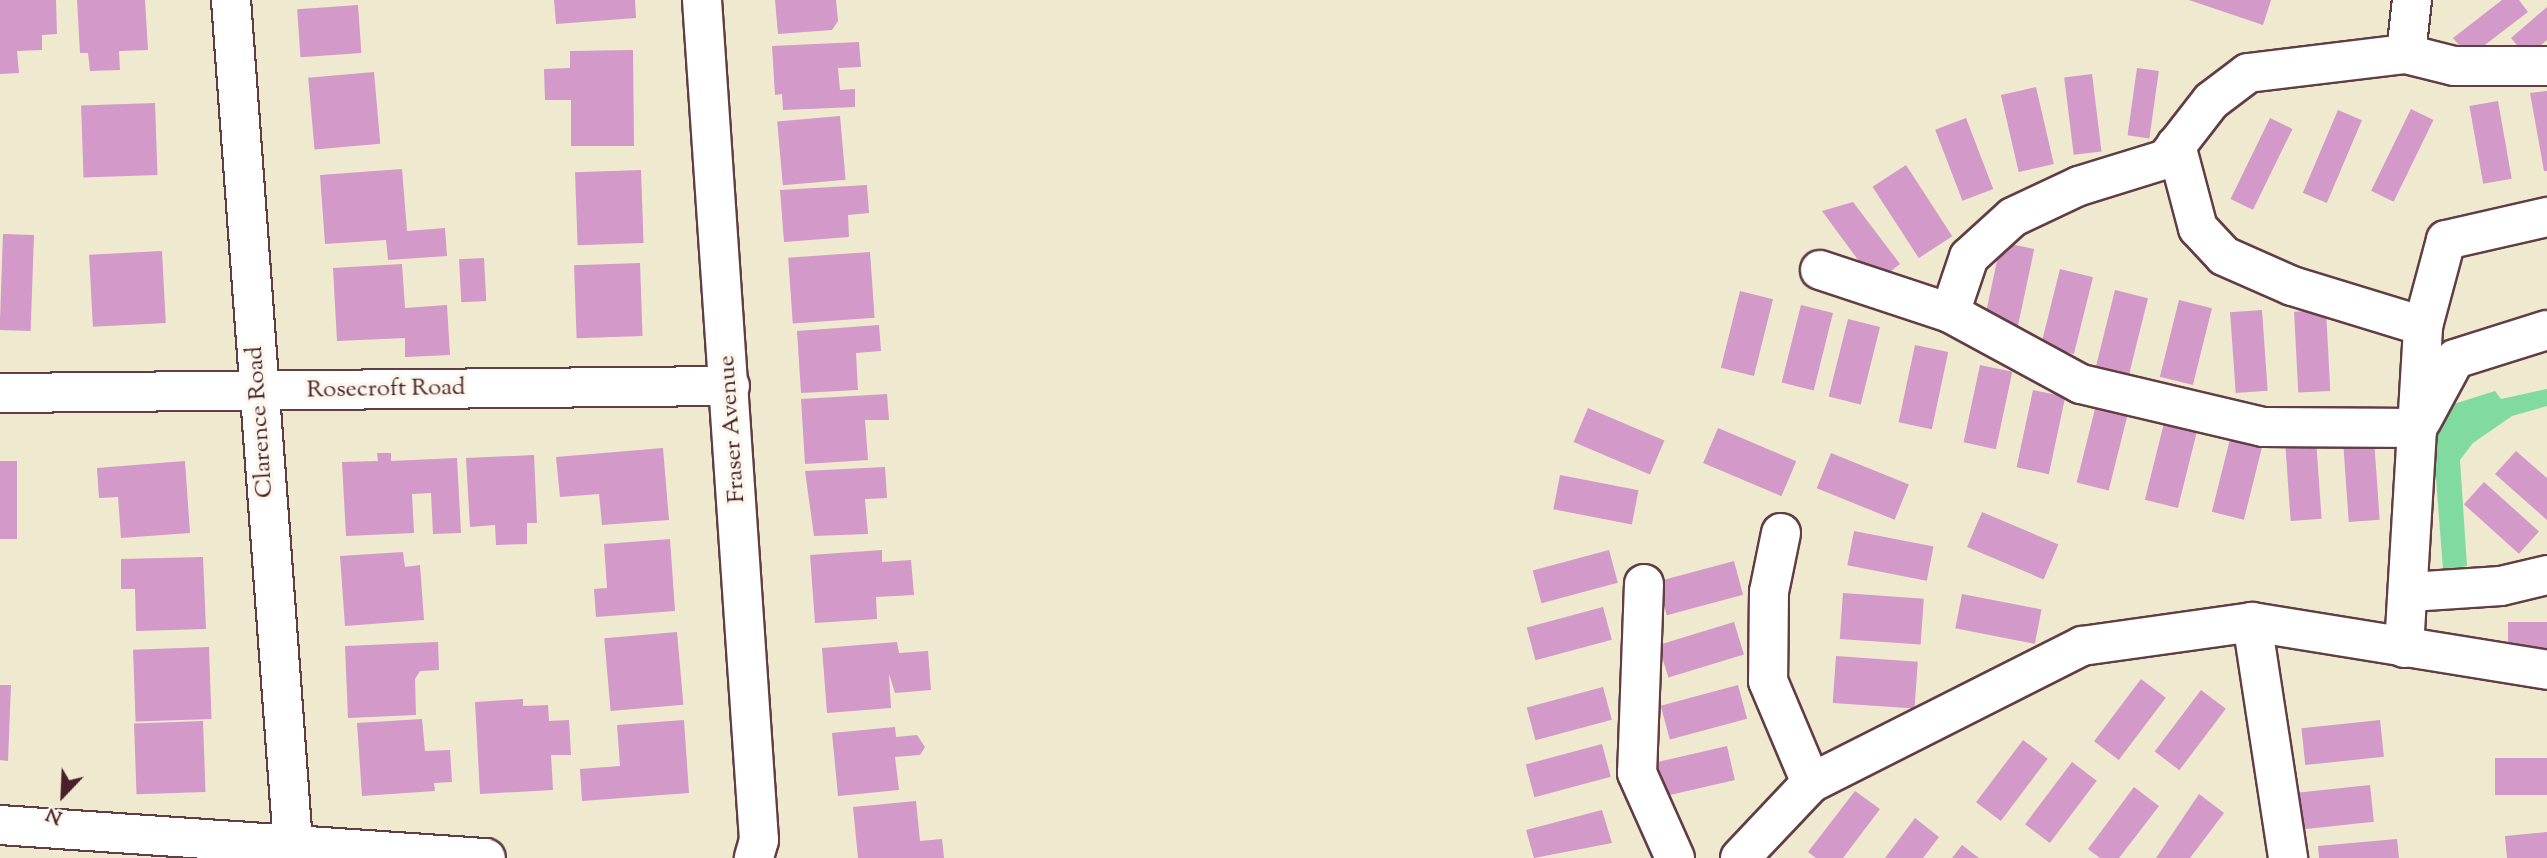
<!DOCTYPE html>
<html>
<head>
<meta charset="utf-8">
<style>
  body { margin:0 }
  #map { position:relative; width:2547px; height:858px; overflow:hidden; background:#efe9d0; font-family:"Sorts Mill Goudy",serif }
  div>[style] { position:absolute }
  .green>* { inset:0; background:#81dba1 }
  .building>* { inset:0; background:#d299c9; transform-origin:0 0 }
  .roads { filter:drop-shadow(2px 0 #633d44) drop-shadow(-2px 0 #633d44) drop-shadow(0 2px #633d44) drop-shadow(0 -2px #633d44) }
  .minor>* { height:38px; margin:-19px; padding:0 19px; transform-origin:19px; border-radius:19px; background:#fff }
  span { translate:-50% -50%; white-space:nowrap; text-align:center; line-height:1.15; -webkit-text-stroke:7px #fbf7ec; paint-order:stroke }
  .street-label { font-size:24px; color:#4a1f2b }
  .north { position:absolute; left:28px; top:760px; width:70px; height:70px; -webkit-text-stroke:5px #fbf7ec; paint-order:stroke; rotate:203deg; font-size:19px; font-weight:700; line-height:28px; text-align:center; color:#4a1f2b }
  .north::after { content:''; display:block; margin:auto; width:24px; height:32px; background:#4a1f2b; clip-path:polygon(50% 0,100% 100%,50% 72%,0 100%) }
</style>
</head>
<body>
<div id="map">
  <div class="green">
    <div style="clip-path:polygon(2547px 389px,2547px 406px,2512px 416px,2473px 443px,2460px 460px,2467px 566px,2443px 570px,2434px 452px,2438px 409px,2495px 391px,2501px 399px)"></div>
  </div>
  <div class="building">
    <div style="clip-path:polygon(0 0,56px 0,57px 34px,42px 35px,42px 50px,17px 51px,19px 73px,0 74px)"></div>
    <div style="clip-path:polygon(77px 0,145px 0,148px 50px,119px 51px,120px 70px,90px 71px,88px 53px,80px 53px)"></div>
    <div style="clip-path:polygon(554px 0,635px 0,636px 18px,556px 24px)"></div>
    <div style="clip-path:polygon(775px 0,836px 0,838px 21px,832px 30px,778px 34px)"></div>
    <div style="clip-path:polygon(2189px 0,2271px 0,2263px 25px)"></div>
    <div style="clip-path:polygon(2502px 0,2519px 0,2528px 12px,2469px 57px,2453px 38px)"></div>
    <div style="left:358px;top:5px;width:48px;height:61px;rotate:86deg"></div>
    <div style="clip-path:polygon(2547px 7px,2547px 40px,2527px 57px,2511px 38px)"></div>
    <div style="clip-path:polygon(859px 42px,861px 67px,838px 68px,840px 90px,855px 89px,855px 107px,783px 110px,782px 94px,775px 95px,772px 46px)"></div>
    <div style="clip-path:polygon(633px 50px,634px 146px,571px 146px,571px 100px,545px 100px,544px 69px,570px 68px,570px 51px)"></div>
    <div style="left:2137px;top:68px;width:22px;height:68px;rotate:8deg"></div>
    <div style="left:374px;top:72px;width:72px;height:66px;rotate:85deg"></div>
    <div style="left:2092px;top:74px;width:78px;height:28px;rotate:83deg"></div>
    <div style="left:2036px;top:87px;width:79px;height:36px;rotate:77deg"></div>
    <div style="clip-path:polygon(2547px 91px,2547px 171px,2544px 171px,2530px 93px)"></div>
    <div style="left:2498px;top:101px;width:79px;height:29px;rotate:80deg"></div>
    <div style="left:155px;top:103px;width:72px;height:74px;rotate:88deg"></div>
    <div style="left:2411px;top:109px;width:25px;height:91px;rotate:26deg"></div>
    <div style="left:2338px;top:110px;width:26px;height:90px;rotate:23deg"></div>
    <div style="left:840px;top:116px;width:64px;height:63px;rotate:85deg"></div>
    <div style="left:1966px;top:118px;width:76px;height:33px;rotate:69deg"></div>
    <div style="left:2270px;top:118px;width:25px;height:90px;rotate:26deg"></div>
    <div style="left:1906px;top:165px;width:85px;height:40px;rotate:57deg"></div>
    <div style="clip-path:polygon(402px 169px,407px 231px,445px 228px,447px 256px,388px 260px,386px 240px,325px 244px,320px 175px)"></div>
    <div style="left:641px;top:170px;width:73px;height:66px;rotate:88deg"></div>
    <div style="clip-path:polygon(867px 185px,869px 213px,848px 215px,849px 237px,784px 242px,780px 190px)"></div>
    <div style="clip-path:polygon(1853px 202px,1900px 264px,1875px 283px,1822px 211px)"></div>
    <div style="left:3px;top:234px;width:31px;height:96px;rotate:2deg"></div>
    <div style="left:2001px;top:242px;width:34px;height:79px;rotate:12deg"></div>
    <div style="left:162px;top:251px;width:72px;height:73px;rotate:87deg"></div>
    <div style="left:870px;top:252px;width:66px;height:82px;rotate:86deg"></div>
    <div style="left:484px;top:258px;width:43px;height:25px;rotate:87deg"></div>
    <div style="left:640px;top:263px;width:73px;height:66px;rotate:88deg"></div>
    <div style="clip-path:polygon(402px 264px,405px 308px,447px 305px,450px 355px,405px 357px,405px 338px,337px 341px,333px 268px)"></div>
    <div style="left:2060px;top:269px;width:34px;height:79px;rotate:14deg"></div>
    <div style="left:2115px;top:290px;width:34px;height:79px;rotate:14deg"></div>
    <div style="left:1740px;top:291px;width:34px;height:79px;rotate:14deg"></div>
    <div style="left:2179px;top:300px;width:34px;height:79px;rotate:14deg"></div>
    <div style="left:1801px;top:305px;width:33px;height:80px;rotate:14deg"></div>
    <div style="left:2262px;top:310px;width:81px;height:32px;rotate:86deg"></div>
    <div style="left:2326px;top:310px;width:81px;height:32px;rotate:87deg"></div>
    <div style="left:1848px;top:319px;width:33px;height:80px;rotate:14deg"></div>
    <div style="clip-path:polygon(879px 325px,881px 351px,856px 353px,858px 390px,801px 393px,797px 331px)"></div>
    <div style="left:1915px;top:345px;width:34px;height:79px;rotate:12deg"></div>
    <div style="left:1980px;top:365px;width:33px;height:79px;rotate:12deg"></div>
    <div style="left:2033px;top:390px;width:33px;height:79px;rotate:12deg"></div>
    <div style="clip-path:polygon(887px 394px,889px 420px,865px 420px,868px 460px,805px 464px,801px 399px)"></div>
    <div style="left:2096px;top:405px;width:33px;height:80px;rotate:14deg"></div>
    <div style="left:1588px;top:408px;width:83px;height:37px;rotate:23deg"></div>
    <div style="left:2164px;top:423px;width:34px;height:79px;rotate:14deg"></div>
    <div style="left:1718px;top:428px;width:85px;height:38px;rotate:23deg"></div>
    <div style="left:2231px;top:435px;width:33px;height:79px;rotate:14deg"></div>
    <div style="left:2316px;top:439px;width:80px;height:31px;rotate:86deg"></div>
    <div style="left:2374px;top:439px;width:81px;height:31px;rotate:86deg"></div>
    <div style="clip-path:polygon(663px 448px,669px 520px,602px 525px,599px 494px,560px 497px,556px 457px)"></div>
    <div style="clip-path:polygon(2516px 451px,2547px 478px,2547px 520px,2495px 474px)"></div>
    <div style="clip-path:polygon(377px 453px,391px 453px,391px 461px,457px 458px,461px 533px,433px 534px,431px 493px,412px 494px,414px 533px,346px 536px,342px 462px,378px 461px)"></div>
    <div style="left:1831px;top:453px;width:84px;height:38px;rotate:22deg"></div>
    <div style="clip-path:polygon(534px 455px,537px 523px,527px 523px,527px 544px,496px 545px,495px 525px,470px 527px,466px 458px)"></div>
    <div style="left:0;top:461px;width:17px;height:78px"></div>
    <div style="clip-path:polygon(185px 461px,190px 533px,121px 538px,118px 497px,99px 498px,97px 468px)"></div>
    <div style="clip-path:polygon(885px 467px,887px 498px,865px 499px,868px 534px,814px 536px,805px 471px)"></div>
    <div style="left:1560px;top:475px;width:80px;height:35px;rotate:11deg"></div>
    <div style="left:2484px;top:482px;width:74px;height:30px;rotate:42deg"></div>
    <div style="left:1982px;top:512px;width:83px;height:38px;rotate:23deg"></div>
    <div style="left:1854px;top:531px;width:81px;height:35px;rotate:11deg"></div>
    <div style="clip-path:polygon(670px 539px,675px 611px,596px 617px,594px 589px,607px 588px,604px 544px)"></div>
    <div style="clip-path:polygon(882px 550px,882px 562px,911px 560px,914px 595px,876px 597px,877px 619px,815px 623px,810px 555px)"></div>
    <div style="left:1609px;top:550px;width:34px;height:79px;rotate:75deg"></div>
    <div style="clip-path:polygon(403px 552px,405px 567px,420px 565px,424px 620px,345px 626px,340px 556px)"></div>
    <div style="clip-path:polygon(203px 557px,206px 629px,136px 631px,135px 589px,121px 589px,121px 559px)"></div>
    <div style="left:1734px;top:561px;width:35px;height:79px;rotate:75deg"></div>
    <div style="left:1843px;top:593px;width:81px;height:46px;rotate:4deg"></div>
    <div style="left:1962px;top:594px;width:81px;height:35px;rotate:11deg"></div>
    <div style="left:1603px;top:607px;width:34px;height:79px;rotate:75deg"></div>
    <div style="left:1734px;top:622px;width:34px;height:79px;rotate:73deg"></div>
    <div style="left:2547px;top:622px;width:32px;height:39px;rotate:90deg"></div>
    <div style="left:677px;top:632px;width:73px;height:73px;rotate:85deg"></div>
    <div style="clip-path:polygon(438px 642px,439px 670px,420px 671px,415px 679px,416px 715px,348px 718px,345px 646px)"></div>
    <div style="clip-path:polygon(897px 642px,899px 653px,928px 651px,931px 690px,895px 693px,889px 674px,891px 708px,827px 713px,822px 648px)"></div>
    <div style="left:209px;top:647px;width:72px;height:76px;rotate:88deg"></div>
    <div style="left:1836px;top:656px;width:82px;height:47px;rotate:4deg"></div>
    <div style="left:2141px;top:679px;width:31px;height:78px;rotate:37deg"></div>
    <div style="clip-path:polygon(0 685px,11px 685px,8px 761px,0 760px)"></div>
    <div style="left:1738px;top:685px;width:35px;height:80px;rotate:75deg"></div>
    <div style="left:1603px;top:687px;width:34px;height:79px;rotate:75deg"></div>
    <div style="left:2201px;top:690px;width:31px;height:77px;rotate:37deg"></div>
    <div style="clip-path:polygon(523px 699px,523px 706px,548px 705px,549px 721px,569px 720px,571px 755px,551px 755px,553px 790px,480px 794px,475px 702px)"></div>
    <div style="clip-path:polygon(422px 719px,425px 751px,450px 750px,452px 782px,434px 783px,435px 791px,362px 796px,357px 723px)"></div>
    <div style="clip-path:polygon(684px 720px,689px 793px,582px 801px,580px 769px,620px 766px,617px 725px)"></div>
    <div style="left:2380px;top:720px;width:37px;height:79px;rotate:84deg"></div>
    <div style="left:203px;top:721px;width:71px;height:69px;rotate:88deg"></div>
    <div style="clip-path:polygon(895px 727px,896px 737px,917px 735px,925px 747px,920px 755px,895px 757px,899px 790px,838px 796px,832px 733px)"></div>
    <div style="left:2023px;top:740px;width:31px;height:78px;rotate:37deg"></div>
    <div style="left:1602px;top:744px;width:34px;height:79px;rotate:75deg"></div>
    <div style="left:1727px;top:746px;width:35px;height:80px;rotate:77deg"></div>
    <div style="left:2547px;top:758px;width:37px;height:52px;rotate:90deg"></div>
    <div style="left:2072px;top:762px;width:31px;height:78px;rotate:37deg"></div>
    <div style="left:2370px;top:785px;width:37px;height:78px;rotate:84deg"></div>
    <div style="clip-path:polygon(2134px 787px,2159px 806px,2119px 858px,2100px 858px,2088px 849px)"></div>
    <div style="clip-path:polygon(1855px 791px,1880px 809px,1843px 858px,1816px 858px,1808px 852px)"></div>
    <div style="clip-path:polygon(2199px 794px,2224px 813px,2190px 858px,2156px 858px)"></div>
    <div style="clip-path:polygon(916px 801px,920px 841px,942px 839px,944px 858px,858px 858px,853px 807px)"></div>
    <div style="clip-path:polygon(1602px 810px,1612px 843px,1534px 858px,1526px 830px)"></div>
    <div style="clip-path:polygon(1915px 818px,1939px 837px,1923px 858px,1885px 858px)"></div>
    <div style="clip-path:polygon(2547px 832px,2547px 858px,2507px 858px,2505px 836px)"></div>
    <div style="clip-path:polygon(2397px 839px,2399px 858px,2319px 858px,2318px 846px)"></div>
    <div style="clip-path:polygon(1962px 845px,1979px 858px,1952px 858px)"></div>
  </div>
  <div class="roads">
    <div class="minor">
      <div style="left:231px;top:0;width:846px;rotate:85.8deg"></div>
      <div style="left:702px;top:0;width:842px;rotate:86.12deg"></div>
      <div style="left:759px;top:840px;width:19px;rotate:106deg"></div>
      <div style="left:2406px;top:54px;width:54px;rotate:-83.7deg"></div>
      <div style="left:2176px;top:145px;width:86px;rotate:75.2deg"></div>
      <div style="left:2198px;top:228px;width:38px;rotate:47deg"></div>
      <div style="left:2224px;top:256px;width:74px;rotate:23.8deg"></div>
      <div style="left:2292px;top:286px;width:137px;rotate:17deg"></div>
      <div style="left:1820px;top:270px;width:137px;rotate:18.3deg"></div>
      <div style="left:1950px;top:313px;width:149px;rotate:28.5deg"></div>
      <div style="left:2081px;top:384px;width:187px;rotate:13.3deg"></div>
      <div style="left:2263px;top:427px;width:155px;rotate:0.4deg"></div>
      <div style="left:1950px;top:313px;width:59px;rotate:-71.3deg"></div>
      <div style="left:1969px;top:257px;width:59px;rotate:-42.3deg"></div>
      <div style="left:2013px;top:217px;width:73px;rotate:-25.2deg"></div>
      <div style="left:2079px;top:186px;width:91px;rotate:-17.2deg"></div>
      <div style="left:2166px;top:159px;width:73px;rotate:-52.2deg"></div>
      <div style="left:2211px;top:101px;width:46px;rotate:-37.1deg"></div>
      <div style="left:2248px;top:73px;width:159px;rotate:-6.9deg"></div>
      <div style="left:2406px;top:54px;width:49px;rotate:14deg"></div>
      <div style="left:2454px;top:66px;width:93px"></div>
      <div style="left:0;top:393px;width:730px;rotate:-0.55deg"></div>
      <div style="left:2422px;top:420px;width:69px;rotate:-61.6deg"></div>
      <div style="left:2455px;top:359px;width:96px;rotate:-17.5deg"></div>
      <div style="left:1781px;top:533px;width:60px;rotate:101.5deg"></div>
      <div style="left:1769px;top:592px;width:89px;rotate:90.6deg"></div>
      <div style="left:1768px;top:681px;width:111px;rotate:67.1deg"></div>
      <div style="left:1644px;top:584px;width:189px;rotate:92.1deg"></div>
      <div style="left:1637px;top:773px;width:93px;rotate:65.9deg"></div>
      <div style="left:2410px;top:592px;width:91px;rotate:-3.8deg"></div>
      <div style="left:2501px;top:586px;width:47px;rotate:-13.4deg"></div>
      <div style="left:2252px;top:622px;width:239px;rotate:81.3deg"></div>
      <div style="left:2404px;top:648px;width:323px;rotate:-86.6deg"></div>
      <div style="left:2423px;top:326px;width:89px;rotate:-75deg"></div>
      <div style="left:2446px;top:240px;width:104px;rotate:-12.8deg"></div>
      <div style="left:0;top:825px;width:487px;rotate:3.9deg"></div>
      <div style="left:1740px;top:858px;width:103px;rotate:-46.6deg"></div>
      <div style="left:1811px;top:783px;width:304px;rotate:-26.8deg"></div>
      <div style="left:2082px;top:646px;width:172px;rotate:-8deg"></div>
      <div style="left:2252px;top:622px;width:299px;rotate:9.2deg"></div>
    </div>
  </div>
  <div class="street-label">
    <span style="left:386px;top:390px;rotate:-1deg">Rosecroft Road</span>
    <span style="left:261px;top:422px;rotate:-94deg">Clarence Road</span>
    <span style="left:733px;top:429px;rotate:-94deg">Fraser Avenue</span>
  </div>
  <div class="north">N</div>
</div>
</body>
</html>
